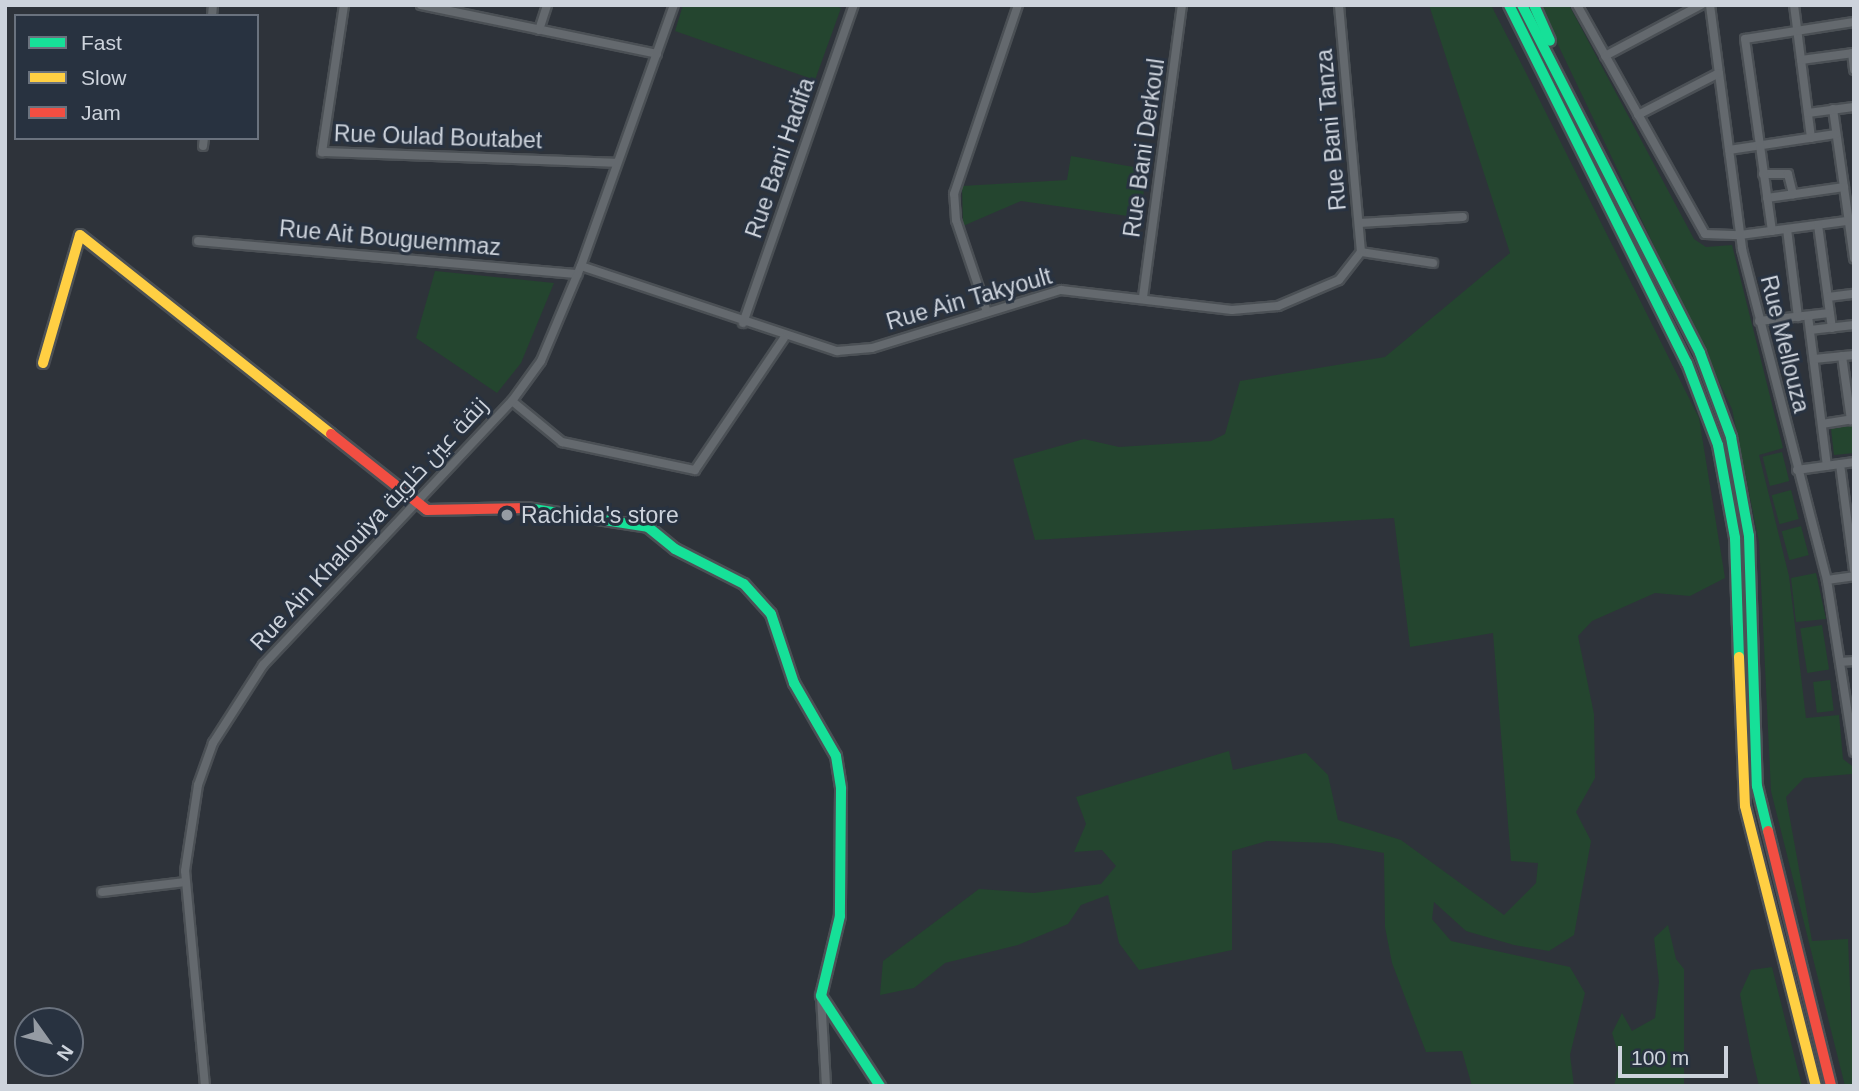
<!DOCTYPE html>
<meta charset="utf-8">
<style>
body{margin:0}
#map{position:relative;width:1859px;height:1091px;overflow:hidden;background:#2e333a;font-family:Helvetica,Cairo,sans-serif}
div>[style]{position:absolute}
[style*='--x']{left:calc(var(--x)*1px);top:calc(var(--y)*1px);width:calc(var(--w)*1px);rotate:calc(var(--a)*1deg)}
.green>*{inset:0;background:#24452f;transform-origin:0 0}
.roads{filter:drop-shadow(2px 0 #4b5055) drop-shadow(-2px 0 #4b5055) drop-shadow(0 2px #4b5055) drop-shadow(0 -2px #4b5055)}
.street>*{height:8px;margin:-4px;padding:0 4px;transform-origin:4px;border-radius:4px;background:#64696e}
.fast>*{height:10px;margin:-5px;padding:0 5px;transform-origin:5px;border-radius:5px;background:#16e098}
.slow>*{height:10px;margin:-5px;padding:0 5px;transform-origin:5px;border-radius:5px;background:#ffcf43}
.jam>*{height:10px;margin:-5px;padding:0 5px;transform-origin:5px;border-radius:5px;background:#f24e42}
.dots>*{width:19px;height:19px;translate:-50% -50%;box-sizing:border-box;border:4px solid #283240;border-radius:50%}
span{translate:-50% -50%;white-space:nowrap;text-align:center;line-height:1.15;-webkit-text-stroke:6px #283240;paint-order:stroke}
.street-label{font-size:23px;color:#cdd3dc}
.poi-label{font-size:23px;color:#cdd3dc}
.left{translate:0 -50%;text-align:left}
.frame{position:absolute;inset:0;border:7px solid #cdd3dc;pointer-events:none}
.legend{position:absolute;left:14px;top:14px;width:245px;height:126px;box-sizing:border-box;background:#283240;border:2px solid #6a727e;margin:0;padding:9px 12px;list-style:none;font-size:21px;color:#cdd3dc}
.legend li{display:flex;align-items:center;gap:14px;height:35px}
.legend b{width:35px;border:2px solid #6a727e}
.north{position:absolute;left:14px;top:1007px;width:70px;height:70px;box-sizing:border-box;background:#283240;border:2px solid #6a727e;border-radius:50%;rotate:124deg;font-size:19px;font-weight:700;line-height:28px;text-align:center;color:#cdd3dc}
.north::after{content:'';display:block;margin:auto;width:24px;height:32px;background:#959ba3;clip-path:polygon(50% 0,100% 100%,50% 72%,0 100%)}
.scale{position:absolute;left:1618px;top:1046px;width:110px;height:32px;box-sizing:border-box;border:4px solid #cdd3dc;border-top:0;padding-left:9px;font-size:21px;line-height:24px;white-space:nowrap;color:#cdd3dc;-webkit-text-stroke:5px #283240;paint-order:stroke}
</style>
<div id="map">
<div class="green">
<div style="clip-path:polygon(683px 5px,833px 5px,841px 8px,815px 80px,675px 31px)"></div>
<div style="clip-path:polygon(1429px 5px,1491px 5px,1521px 63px,1699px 418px,1725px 578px,1690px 596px,1655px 593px,1592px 621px,1578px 636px,1594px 714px,1595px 778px,1576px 812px,1591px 841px,1574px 935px,1549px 951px,1514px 945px,1466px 931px,1434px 902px,1432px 919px,1451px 941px,1570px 967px,1585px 993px,1570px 1055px,1574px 1086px,1472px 1086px,1462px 1051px,1426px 1052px,1392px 963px,1385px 927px,1384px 853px,1331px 843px,1267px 841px,1232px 851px,1232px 950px,1139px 970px,1119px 943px,1108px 895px,1081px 905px,1068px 924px,1018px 945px,945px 963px,914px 988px,880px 995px,883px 961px,979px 889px,1034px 893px,1101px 884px,1116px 866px,1102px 850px,1074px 852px,1086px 824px,1076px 797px,1229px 751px,1233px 770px,1306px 753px,1328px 775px,1338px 820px,1401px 840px,1504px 915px,1536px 883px,1538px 863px,1511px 861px,1493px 633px,1410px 647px,1394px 518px,1035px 540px,1013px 459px,1084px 439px,1119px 447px,1211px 441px,1225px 434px,1240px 381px,1385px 357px,1510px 253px)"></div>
<div style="clip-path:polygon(1539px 5px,1569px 5px,1694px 239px,1706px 247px,1732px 245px,1783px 448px,1759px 455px,1789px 576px,1806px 718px,1839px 715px,1843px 759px,1852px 766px,1852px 774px,1804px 778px,1786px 797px,1812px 941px,1848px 939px,1854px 1086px,1845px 1086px,1771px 791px,1759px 542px,1732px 409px)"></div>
<div style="clip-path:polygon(1071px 156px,1145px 169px,1142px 218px,1021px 201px,963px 226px,962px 186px,1067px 180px)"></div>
<div style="clip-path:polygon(435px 271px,554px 283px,521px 363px,497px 393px,416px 338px)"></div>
<div style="clip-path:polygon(1854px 425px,1854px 453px,1834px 455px,1831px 429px)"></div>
<div style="left:1782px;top:452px;width:30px;height:20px;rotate:76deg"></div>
<div style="left:1791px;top:490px;width:30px;height:20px;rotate:75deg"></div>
<div style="left:1801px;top:526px;width:30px;height:20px;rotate:75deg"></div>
<div style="clip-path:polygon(1816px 573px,1826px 619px,1796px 622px,1791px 578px)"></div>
<div style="left:1822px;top:625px;width:45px;height:22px;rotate:81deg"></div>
<div style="left:1830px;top:680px;width:31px;height:17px;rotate:83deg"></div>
<div style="clip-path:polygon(1668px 925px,1676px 959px,1684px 969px,1684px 1086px,1614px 1086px,1620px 1059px,1612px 1033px,1622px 1013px,1632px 1031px,1655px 1018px,1659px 982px,1654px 938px)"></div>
<div style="clip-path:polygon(1772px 967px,1787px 1027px,1802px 1086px,1759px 1086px,1752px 1057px,1740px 994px,1751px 970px)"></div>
</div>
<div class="roads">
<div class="street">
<div style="--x:344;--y:5;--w:149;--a:98.5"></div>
<div style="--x:322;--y:152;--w:295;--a:2.1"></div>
<div style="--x:421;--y:5;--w:241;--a:11.7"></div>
<div style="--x:1577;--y:5;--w:262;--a:60.8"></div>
<div style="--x:1705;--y:234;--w:35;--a:2"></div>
<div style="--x:1740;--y:235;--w:115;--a:-7.5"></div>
<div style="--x:1710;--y:5;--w:246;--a:82.5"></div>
<div style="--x:1742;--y:249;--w:342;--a:75.6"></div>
<div style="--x:1827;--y:580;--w:174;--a:81.1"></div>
<div style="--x:1794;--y:5;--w:134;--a:82.7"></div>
<div style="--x:212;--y:16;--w:11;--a:-85"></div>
<div style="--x:539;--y:30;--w:26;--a:-72"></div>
<div style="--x:1852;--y:53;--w:17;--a:83"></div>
<div style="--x:1605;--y:56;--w:109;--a:-28"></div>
<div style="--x:1801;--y:60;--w:53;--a:-7.5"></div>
<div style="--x:1833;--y:109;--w:151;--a:82"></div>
<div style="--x:1808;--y:113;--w:46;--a:-7.4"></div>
<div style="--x:1638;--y:115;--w:91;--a:-27.4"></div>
<div style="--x:203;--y:146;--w:8;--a:-83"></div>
<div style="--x:1729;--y:150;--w:108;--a:-8.5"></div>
<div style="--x:1763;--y:174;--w:25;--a:0"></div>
<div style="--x:1788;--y:174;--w:21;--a:76"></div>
<div style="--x:1767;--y:198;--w:78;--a:-8.1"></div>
<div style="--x:1359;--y:223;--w:104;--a:-3.3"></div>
<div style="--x:1818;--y:225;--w:104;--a:82.3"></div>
<div style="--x:1787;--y:229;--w:89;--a:82.9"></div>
<div style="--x:1772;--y:231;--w:194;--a:-98"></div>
<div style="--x:1745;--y:39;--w:110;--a:-8.9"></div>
<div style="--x:198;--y:241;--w:381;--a:5"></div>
<div style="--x:1361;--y:252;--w:73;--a:8.7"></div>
<div style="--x:581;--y:266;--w:270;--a:18.4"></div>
<div style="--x:837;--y:351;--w:35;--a:-5"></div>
<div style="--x:872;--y:348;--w:198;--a:-17.1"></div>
<div style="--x:1061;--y:290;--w:172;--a:6.7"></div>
<div style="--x:1232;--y:310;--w:46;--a:-5"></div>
<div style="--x:1278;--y:306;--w:66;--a:-23.1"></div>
<div style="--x:1339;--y:280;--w:36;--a:-52"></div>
<div style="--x:1361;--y:252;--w:248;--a:-95.1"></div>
<div style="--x:1143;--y:297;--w:295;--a:-82.4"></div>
<div style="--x:1828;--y:297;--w:26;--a:-7"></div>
<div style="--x:986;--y:309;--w:94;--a:-108.6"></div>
<div style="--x:956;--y:220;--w:26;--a:-94"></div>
<div style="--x:954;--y:194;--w:200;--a:-71.3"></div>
<div style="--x:1808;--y:316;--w:151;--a:82.8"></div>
<div style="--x:1759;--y:321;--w:71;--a:-6.4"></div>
<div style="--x:743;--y:323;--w:337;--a:-70.8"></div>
<div style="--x:1810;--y:330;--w:44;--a:-6.5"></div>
<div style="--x:1842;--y:356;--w:65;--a:82"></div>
<div style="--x:1814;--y:359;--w:40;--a:-5.7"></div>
<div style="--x:512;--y:401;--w:65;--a:39.4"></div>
<div style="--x:562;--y:442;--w:136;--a:11.9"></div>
<div style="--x:695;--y:470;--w:159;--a:-56"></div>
<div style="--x:1822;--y:424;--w:32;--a:-9"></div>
<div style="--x:1840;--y:464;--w:107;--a:82.5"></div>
<div style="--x:1797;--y:470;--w:58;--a:-8"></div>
<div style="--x:1827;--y:580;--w:27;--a:-8"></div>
<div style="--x:1840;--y:662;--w:14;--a:-4"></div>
<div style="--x:102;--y:892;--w:84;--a:-6.9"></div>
<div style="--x:821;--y:996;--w:90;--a:86.8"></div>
<div style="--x:205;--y:1086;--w:216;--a:-95.3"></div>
<div style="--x:185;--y:871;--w:87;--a:-81.4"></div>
<div style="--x:198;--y:785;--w:45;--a:-70.3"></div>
<div style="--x:213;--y:743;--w:93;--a:-57.3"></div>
<div style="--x:263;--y:665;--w:363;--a:-46.7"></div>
<div style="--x:512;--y:401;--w:49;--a:-54.1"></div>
<div style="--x:541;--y:361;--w:103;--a:-67.2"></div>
<div style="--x:581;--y:266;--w:277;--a:-70.4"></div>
</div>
<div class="fast">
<div style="--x:1509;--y:5;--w:400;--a:63.6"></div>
<div style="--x:1687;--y:363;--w:88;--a:69.3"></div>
<div style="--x:1718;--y:445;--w:95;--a:79.6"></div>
<div style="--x:1735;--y:538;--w:119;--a:88.1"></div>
<div style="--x:1522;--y:5;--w:391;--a:62.9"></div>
<div style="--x:1700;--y:353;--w:90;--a:69.7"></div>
<div style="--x:1731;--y:437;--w:101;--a:79.7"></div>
<div style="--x:1749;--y:536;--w:250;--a:88.2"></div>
<div style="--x:1757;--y:786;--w:46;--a:76.3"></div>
<div style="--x:1534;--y:5;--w:39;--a:66"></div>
<div style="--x:527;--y:508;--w:122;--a:8.9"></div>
<div style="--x:648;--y:527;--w:35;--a:39"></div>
<div style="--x:675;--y:549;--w:77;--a:26.9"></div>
<div style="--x:744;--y:584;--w:40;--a:48"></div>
<div style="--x:771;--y:614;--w:73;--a:71.6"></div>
<div style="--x:794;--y:683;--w:84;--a:60.1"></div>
<div style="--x:836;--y:756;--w:33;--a:81"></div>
<div style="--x:841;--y:789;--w:127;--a:90.5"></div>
<div style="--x:840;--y:916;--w:82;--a:103.4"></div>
<div style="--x:821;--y:996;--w:108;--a:56.8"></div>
</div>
<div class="slow">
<div style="--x:43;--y:363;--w:133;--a:-73.9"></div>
<div style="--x:80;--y:235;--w:320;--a:38.4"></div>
<div style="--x:1739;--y:657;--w:149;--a:87.7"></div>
<div style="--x:1745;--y:806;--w:289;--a:75.8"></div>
</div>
<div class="jam">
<div style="--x:331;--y:434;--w:122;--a:38.4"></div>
<div style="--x:427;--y:510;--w:100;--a:-1.1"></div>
<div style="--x:1768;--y:831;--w:263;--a:76.1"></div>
</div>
</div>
<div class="dots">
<div style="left:507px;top:515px;background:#959ba3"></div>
</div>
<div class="street-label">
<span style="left:1331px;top:130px;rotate:-95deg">Rue Bani Tanza</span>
<span style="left:438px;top:137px;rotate:2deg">Rue Oulad Boutabet</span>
<span style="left:1144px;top:148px;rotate:-82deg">Rue Bani Derkoul</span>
<span style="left:780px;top:158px;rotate:-71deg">Rue Bani Hadifa</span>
<span style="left:390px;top:238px;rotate:5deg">Rue Ait Bouguemmaz</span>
<span style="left:969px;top:299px;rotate:-16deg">Rue Ain Takyoult</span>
<span style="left:1785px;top:344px;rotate:76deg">Rue Mellouza</span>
<span style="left:369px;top:524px;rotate:-47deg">Rue Ain Khalouiya زنقة عين خلوية</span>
</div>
<div class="poi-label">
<span class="left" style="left:521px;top:515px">Rachida's store</span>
</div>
<div class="frame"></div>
<ul class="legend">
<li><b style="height:9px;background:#16e098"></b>Fast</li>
<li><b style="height:9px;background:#ffcf43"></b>Slow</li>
<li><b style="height:9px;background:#f24e42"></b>Jam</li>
</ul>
<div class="north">N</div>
<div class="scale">100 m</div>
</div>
